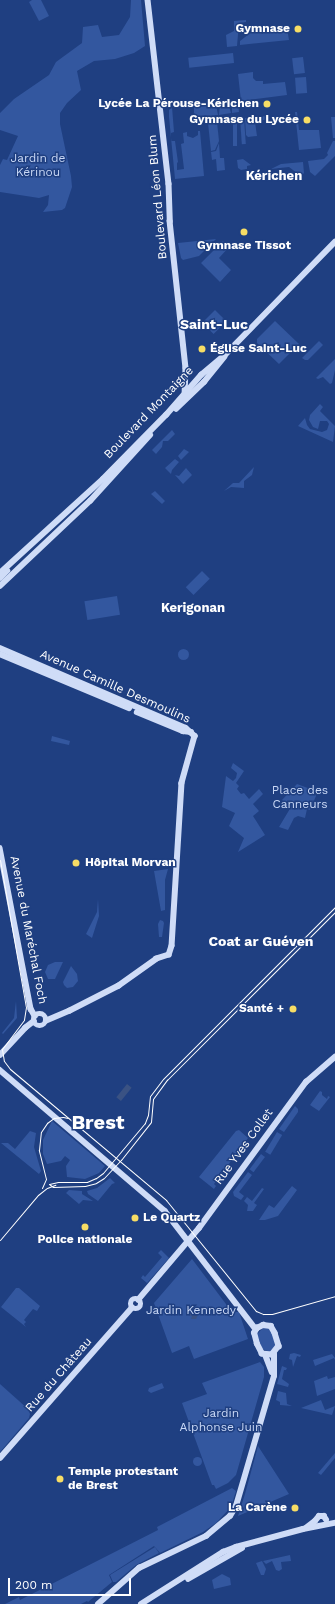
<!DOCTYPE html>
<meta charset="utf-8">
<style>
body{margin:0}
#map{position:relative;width:335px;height:1604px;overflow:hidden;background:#1f3f81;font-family:"Work Sans",sans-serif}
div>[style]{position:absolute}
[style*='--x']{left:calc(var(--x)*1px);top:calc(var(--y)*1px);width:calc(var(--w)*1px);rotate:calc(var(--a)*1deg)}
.green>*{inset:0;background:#33579f;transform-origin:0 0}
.round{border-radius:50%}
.water>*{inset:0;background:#3a5283;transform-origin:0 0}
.secondary>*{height:5.5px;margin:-2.75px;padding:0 2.75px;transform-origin:2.75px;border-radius:2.75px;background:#cfdcf7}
.secondary>.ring{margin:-2.75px;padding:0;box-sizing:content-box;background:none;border:5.5px solid #cfdcf7;border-radius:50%}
.tram>*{height:1px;margin:-0.5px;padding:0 0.5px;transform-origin:0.5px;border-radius:0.5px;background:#fff}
.dots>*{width:11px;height:11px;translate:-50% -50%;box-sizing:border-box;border:2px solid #1f3f81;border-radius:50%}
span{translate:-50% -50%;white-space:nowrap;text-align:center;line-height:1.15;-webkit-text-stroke:3px #1f3f81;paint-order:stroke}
.poi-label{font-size:12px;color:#fff;font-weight:700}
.right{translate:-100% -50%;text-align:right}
.left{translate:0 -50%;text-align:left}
.park-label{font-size:12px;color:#c9d8f6}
.street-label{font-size:12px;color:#fff}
.neighbourhood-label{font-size:13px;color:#fff;font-weight:700}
.quarter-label{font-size:14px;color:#fff;font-weight:700}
.town-label{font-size:20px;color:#fff;font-weight:700}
.scale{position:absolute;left:8px;top:1578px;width:123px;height:18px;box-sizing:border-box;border:2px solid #fff;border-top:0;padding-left:5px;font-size:12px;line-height:14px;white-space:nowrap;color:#fff;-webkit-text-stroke:3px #1f3f81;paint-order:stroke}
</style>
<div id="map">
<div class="green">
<div style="clip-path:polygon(32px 0,41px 0,49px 16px,39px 21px,29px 2px)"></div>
<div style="clip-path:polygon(131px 0,141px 0,145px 46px,134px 53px,115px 59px,94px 61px,77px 71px,81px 90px,67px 103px,60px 113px,60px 124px,71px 176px,72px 187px,65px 208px,62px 210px,43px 212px,48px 205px,49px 195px,39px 198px,0 192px,0 165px,3px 159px,7px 160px,18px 136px,0 130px,0 113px,14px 99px,49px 75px,56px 62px,82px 43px,83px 27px,98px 25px,102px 37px,119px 35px,130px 17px)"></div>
<div style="clip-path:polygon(246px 20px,246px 22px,239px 23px,237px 46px,227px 47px,226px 35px,234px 31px,234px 21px)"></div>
<div style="clip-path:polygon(287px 28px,289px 40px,240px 45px,240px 41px,253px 31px)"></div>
<div style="left:233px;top:53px;width:10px;height:45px;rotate:84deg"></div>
<div style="left:303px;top:57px;width:16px;height:11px;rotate:83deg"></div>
<div style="clip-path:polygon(253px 72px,253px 78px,256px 81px,263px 81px,263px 84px,285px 82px,287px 95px,241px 101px,238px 74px)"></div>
<div style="left:306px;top:77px;width:16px;height:11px;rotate:86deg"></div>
<div style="clip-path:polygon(238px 102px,239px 112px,232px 113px,232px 103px)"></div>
<div style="clip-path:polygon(228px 103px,231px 113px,219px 115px,220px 104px)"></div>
<div style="clip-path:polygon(216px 105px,218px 115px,197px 117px,194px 113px,194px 107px)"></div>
<div style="clip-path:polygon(172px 107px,174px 132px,171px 133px,171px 141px,175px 141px,178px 162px,177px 163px,177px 170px,184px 169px,181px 144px,184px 143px,183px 133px,187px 132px,187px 136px,193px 138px,198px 135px,198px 131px,200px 131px,204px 176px,175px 179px,169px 117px,169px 110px)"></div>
<div style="clip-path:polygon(295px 112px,297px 112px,299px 130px,319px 130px,321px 148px,299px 150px)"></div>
<div style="clip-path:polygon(267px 116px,268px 119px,255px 122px,257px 136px,248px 137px,246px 135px,245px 118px)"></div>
<div style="clip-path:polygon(331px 117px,335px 117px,335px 138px,333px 138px)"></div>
<div style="left:244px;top:118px;width:26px;height:4px;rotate:86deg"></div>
<div style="left:233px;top:119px;width:4px;height:27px"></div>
<div style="clip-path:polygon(217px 122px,219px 141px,215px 150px,211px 151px,208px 123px)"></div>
<div style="clip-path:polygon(333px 141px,335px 141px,335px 156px,315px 176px,310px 172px,308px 161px,324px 159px,328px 155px,327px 153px)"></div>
<div style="clip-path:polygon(219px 143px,220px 158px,224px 158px,225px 170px,217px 171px,216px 159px,212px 160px,211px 152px,216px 151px)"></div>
<div style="clip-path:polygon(243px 159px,251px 165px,247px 166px,247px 169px,241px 170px,238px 168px,237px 160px)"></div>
<div style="clip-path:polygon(303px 162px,304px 173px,301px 176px,289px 167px,271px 169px,281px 164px)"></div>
<div style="clip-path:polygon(216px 239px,199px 256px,183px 260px,181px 258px,178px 243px)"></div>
<div style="clip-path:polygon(223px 241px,230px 246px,219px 258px,231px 270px,220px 282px,201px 263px)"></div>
<div style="left:215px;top:310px;width:16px;height:18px;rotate:45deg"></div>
<div style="clip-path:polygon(275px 321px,299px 344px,279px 364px,257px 343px,257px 339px)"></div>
<div style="clip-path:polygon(319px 341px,323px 345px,308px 360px,305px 360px,302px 358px)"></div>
<div style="clip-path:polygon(335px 359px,335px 370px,332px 383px,330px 384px,323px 377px,318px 379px,316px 378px)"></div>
<div style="clip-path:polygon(320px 404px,323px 407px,320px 411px,335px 426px,333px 442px,298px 426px,305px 418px,307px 425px,310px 429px,322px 432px,327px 430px,329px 424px,327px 421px,320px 421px,318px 429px,313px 427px,309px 420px,310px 415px)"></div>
<div style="clip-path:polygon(172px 430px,175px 434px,168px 441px,163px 441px,162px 447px,156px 454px,152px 450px)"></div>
<div style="clip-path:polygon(184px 449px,189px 452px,181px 460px,178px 456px)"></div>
<div style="clip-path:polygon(175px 459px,179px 462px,172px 470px,171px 474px,165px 468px)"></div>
<div style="clip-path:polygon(254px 467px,252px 475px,244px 481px,244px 488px,231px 487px,224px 491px,233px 483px,239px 483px)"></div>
<div style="clip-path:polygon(186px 468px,192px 475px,183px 484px,175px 475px,179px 476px)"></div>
<div style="clip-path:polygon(155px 491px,165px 501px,162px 504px,151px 494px)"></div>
<div style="left:202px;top:571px;width:11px;height:23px;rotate:45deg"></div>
<div style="left:117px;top:596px;width:19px;height:33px;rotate:81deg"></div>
<div class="round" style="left:177.5px;top:648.5px;width:11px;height:11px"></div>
<div style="clip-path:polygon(52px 736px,70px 741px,69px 745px,51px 741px)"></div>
<div style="clip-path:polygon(233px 763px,244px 771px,236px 783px,239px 786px,237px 789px,241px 794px,244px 793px,249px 799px,259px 789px,263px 794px,253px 804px,259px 811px,253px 816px,265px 835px,238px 852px,244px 838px,229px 826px,235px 813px,222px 807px,226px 776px,233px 781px,236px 778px,237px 773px,231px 768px)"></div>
<div style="clip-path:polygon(297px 784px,313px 790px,316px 796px,310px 810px,307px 809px,305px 818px,298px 816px,294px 818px,288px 830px,279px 827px,291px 807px,282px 800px)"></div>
<div style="clip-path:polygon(168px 869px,165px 880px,165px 910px,161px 911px,154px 871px)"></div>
<div style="clip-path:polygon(98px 899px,99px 916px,92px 938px,86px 934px,97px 912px)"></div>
<div style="clip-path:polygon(160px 920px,163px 921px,164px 923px,162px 937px,159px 937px,158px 924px)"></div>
<div style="clip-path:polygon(63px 962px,55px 979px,48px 979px,45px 972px,48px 965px,55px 962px)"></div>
<div style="clip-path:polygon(71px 966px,77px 974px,78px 981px,73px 987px,67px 988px,64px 985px,63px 982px)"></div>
<div style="clip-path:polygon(16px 1001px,17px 1018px,3px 1034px,2px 1033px,14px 1018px)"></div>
<div style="clip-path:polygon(320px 1091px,322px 1092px,322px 1095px,327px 1099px,328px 1096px,330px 1097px,319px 1111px,310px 1105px)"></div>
<div style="clip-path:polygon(295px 1106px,298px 1109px,298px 1112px,284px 1132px,279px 1129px)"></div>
<div style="clip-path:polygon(52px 1121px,105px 1166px,99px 1173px,85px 1179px,67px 1177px,66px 1166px,70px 1160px,65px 1156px,61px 1161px,47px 1164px,43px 1154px,43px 1140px)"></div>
<div style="clip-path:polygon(239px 1130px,248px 1138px,214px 1184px,216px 1186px,214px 1189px,199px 1177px,236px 1131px)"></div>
<div style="clip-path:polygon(30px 1131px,36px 1133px,34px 1147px,41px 1171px,39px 1174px,1px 1143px,8px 1143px,15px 1149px)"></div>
<div style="left:277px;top:1132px;width:6px;height:23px;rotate:31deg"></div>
<div style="left:261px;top:1154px;width:5px;height:19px;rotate:37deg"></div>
<div style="clip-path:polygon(248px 1172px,252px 1175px,239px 1192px,244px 1196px,241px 1200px,234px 1196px,233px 1192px)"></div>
<div style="clip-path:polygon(110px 1178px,115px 1183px,112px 1184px,98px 1201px,88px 1194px,87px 1191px,97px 1188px)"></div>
<div style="clip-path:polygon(292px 1186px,297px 1190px,278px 1216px,265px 1220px,259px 1220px,269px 1205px,274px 1208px)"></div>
<div style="clip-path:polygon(262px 1188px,264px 1189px,254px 1203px,257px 1205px,253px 1211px,247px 1211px,248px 1205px,244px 1201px,247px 1197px,252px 1201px)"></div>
<div style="clip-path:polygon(69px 1190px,82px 1191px,82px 1194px,93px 1201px,83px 1200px,79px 1204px,66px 1193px)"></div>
<div style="clip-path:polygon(161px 1250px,169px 1258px,147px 1283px,141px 1278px,143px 1275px,145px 1277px,162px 1257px,158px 1253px)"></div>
<div style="clip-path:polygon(192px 1259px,232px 1312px,239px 1312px,248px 1339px,194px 1359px,189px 1346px,172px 1353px,154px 1303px)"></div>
<div style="clip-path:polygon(16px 1288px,19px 1288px,40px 1306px,37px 1311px,33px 1309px,24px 1320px,26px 1322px,24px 1324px,26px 1327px,1px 1307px)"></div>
<div style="clip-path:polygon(263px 1328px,269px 1328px,272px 1332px,275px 1345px,275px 1348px,270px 1352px,262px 1349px,257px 1334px)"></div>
<div style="clip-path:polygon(294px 1353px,301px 1355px,300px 1357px,297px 1356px,293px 1367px,292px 1360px,289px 1359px,290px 1354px)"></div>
<div style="clip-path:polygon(332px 1354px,335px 1358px,335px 1360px,334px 1358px,315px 1366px,313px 1360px)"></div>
<div style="clip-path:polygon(260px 1362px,264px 1367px,264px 1377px,236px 1475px,228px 1483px,216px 1489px,214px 1485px,212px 1485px,182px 1403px,207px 1394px,202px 1383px)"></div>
<div style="clip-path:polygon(282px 1366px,287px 1368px,286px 1370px,284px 1370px,282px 1379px,289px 1384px,288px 1387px,277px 1384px)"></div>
<div style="clip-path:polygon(327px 1376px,328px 1379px,335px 1377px,335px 1389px,317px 1396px,314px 1381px)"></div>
<div style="clip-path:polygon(162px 1383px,164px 1388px,151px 1393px,148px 1391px,149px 1388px)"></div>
<div style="clip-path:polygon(0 1384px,28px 1409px,30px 1414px,29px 1418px,0 1452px)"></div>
<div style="clip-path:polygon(278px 1391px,286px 1393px,287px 1404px,292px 1406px,280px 1405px,280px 1402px,276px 1400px)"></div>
<div style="clip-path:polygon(321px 1400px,325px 1410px,335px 1406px,332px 1415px,301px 1408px)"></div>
<div style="clip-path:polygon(258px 1446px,289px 1494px,238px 1516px,245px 1494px)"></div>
<div style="clip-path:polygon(335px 1453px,335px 1458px,321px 1475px,318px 1473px)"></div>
<div class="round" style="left:192.5px;top:1456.5px;width:9px;height:9px"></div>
<div style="clip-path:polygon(232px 1488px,236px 1491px,231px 1507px,216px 1523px,203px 1532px,160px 1553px,154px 1546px,109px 1575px,112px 1582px,88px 1602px,87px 1601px,81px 1604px,5px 1604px,19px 1597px,20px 1600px,99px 1560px,158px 1530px,157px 1527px)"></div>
<div style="clip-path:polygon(155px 1547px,159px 1553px,136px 1565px,116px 1582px,113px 1582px,110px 1575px)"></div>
<div style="clip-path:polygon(290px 1555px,291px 1561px,281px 1562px,282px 1569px,279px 1571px,276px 1570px,272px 1561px,266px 1564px,263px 1561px)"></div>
<div style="clip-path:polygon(262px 1561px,266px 1569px,264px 1575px,261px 1575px,256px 1563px)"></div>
<div style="clip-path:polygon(222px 1574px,230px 1578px,231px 1585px,214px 1589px,212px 1580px)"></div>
</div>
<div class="water">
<div style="left:127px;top:1084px;width:6px;height:17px;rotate:39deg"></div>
<div style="clip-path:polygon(191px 1306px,196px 1308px,195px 1312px,199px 1313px,196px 1319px,191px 1319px,192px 1316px,188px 1315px,186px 1312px,186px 1309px,188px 1312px,192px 1311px)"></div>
</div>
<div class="secondary">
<div style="--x:148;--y:0;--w:185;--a:83.5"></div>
<div style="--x:169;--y:184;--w:37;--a:88"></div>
<div style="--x:170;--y:221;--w:148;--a:83.8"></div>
<div style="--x:186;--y:368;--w:24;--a:92"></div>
<div style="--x:176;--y:409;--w:39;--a:-44"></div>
<div style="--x:204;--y:382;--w:32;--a:-51"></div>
<div style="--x:0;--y:573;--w:139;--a:-42.4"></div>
<div style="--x:103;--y:479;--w:90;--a:-45.5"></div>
<div style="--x:166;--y:415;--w:53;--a:-48.8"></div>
<div style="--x:201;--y:375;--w:30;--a:-40"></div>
<div style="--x:224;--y:356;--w:159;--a:-45.8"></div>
<div style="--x:0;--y:578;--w:10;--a:-45"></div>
<div style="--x:0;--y:586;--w:124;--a:-43.4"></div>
<div style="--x:90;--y:501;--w:89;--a:-47.7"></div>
<div style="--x:0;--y:648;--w:202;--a:23.3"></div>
<div style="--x:186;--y:728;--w:12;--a:42"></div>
<div style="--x:195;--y:736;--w:49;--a:105.5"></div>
<div style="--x:182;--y:783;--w:163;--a:93.5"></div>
<div style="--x:172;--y:946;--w:9;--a:108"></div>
<div style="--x:169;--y:955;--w:13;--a:162"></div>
<div style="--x:157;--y:959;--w:47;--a:144.6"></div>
<div style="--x:119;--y:986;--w:55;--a:153"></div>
<div style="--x:70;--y:1011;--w:25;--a:157"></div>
<div style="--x:0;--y:654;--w:140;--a:22.7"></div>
<div style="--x:137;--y:712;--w:50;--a:22.4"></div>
<div style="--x:183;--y:731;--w:8;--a:7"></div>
<div style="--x:0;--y:848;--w:164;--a:79.1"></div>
<div style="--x:31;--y:1009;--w:8;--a:60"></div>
<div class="ring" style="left:34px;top:1014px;width:6.5px;height:6.5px"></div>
<div style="--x:0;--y:1055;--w:37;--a:-47"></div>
<div style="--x:25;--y:1028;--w:11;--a:-38"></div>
<div style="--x:0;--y:1070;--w:217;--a:40.5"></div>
<div style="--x:165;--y:1211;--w:149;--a:52.4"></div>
<div class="ring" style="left:131px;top:1299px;width:4.5px;height:4.5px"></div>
<div style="--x:138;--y:1300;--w:94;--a:-49.7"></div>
<div style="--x:199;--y:1228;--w:181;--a:-53.8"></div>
<div style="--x:306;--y:1082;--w:38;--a:-41"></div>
<div style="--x:263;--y:1325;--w:8;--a:7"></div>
<div style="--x:271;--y:1326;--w:8;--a:60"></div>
<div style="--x:275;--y:1333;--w:14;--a:73"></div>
<div style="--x:279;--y:1346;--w:11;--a:128"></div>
<div style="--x:272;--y:1355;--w:10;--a:-174"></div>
<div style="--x:262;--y:1354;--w:11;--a:-117"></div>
<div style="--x:257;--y:1344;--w:11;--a:-105"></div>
<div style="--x:254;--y:1333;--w:6;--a:-59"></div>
<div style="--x:257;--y:1328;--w:7;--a:-27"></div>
<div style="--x:266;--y:1356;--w:17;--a:69"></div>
<div style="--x:0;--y:1458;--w:200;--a:-48.7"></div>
<div style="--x:306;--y:1528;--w:11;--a:-38"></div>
<div style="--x:315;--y:1521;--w:6;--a:-51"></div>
<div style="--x:319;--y:1516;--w:5;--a:0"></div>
<div style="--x:324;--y:1516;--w:4;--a:56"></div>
<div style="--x:188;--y:1579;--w:62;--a:-29.9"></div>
<div style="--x:98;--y:1604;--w:55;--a:-41.3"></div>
<div style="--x:139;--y:1568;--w:74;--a:-25.5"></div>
<div style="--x:206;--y:1536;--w:31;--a:-40"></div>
<div style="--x:230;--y:1516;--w:12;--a:-59"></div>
<div style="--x:236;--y:1506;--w:135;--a:-73.7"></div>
<div style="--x:274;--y:1376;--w:22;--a:-90"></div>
<div style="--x:141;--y:1604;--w:97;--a:-32.4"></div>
<div style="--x:223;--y:1552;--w:14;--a:-21"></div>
<div style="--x:236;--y:1547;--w:69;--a:-15"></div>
<div style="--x:303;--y:1529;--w:33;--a:-11"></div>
</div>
<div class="tram">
<div style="--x:0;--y:860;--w:149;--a:80"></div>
<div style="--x:26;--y:1007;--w:13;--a:99"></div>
<div style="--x:24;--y:1020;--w:36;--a:127"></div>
<div style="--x:2;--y:1049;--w:12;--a:81"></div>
<div style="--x:4;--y:1061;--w:10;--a:53"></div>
<div style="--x:10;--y:1069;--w:204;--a:40"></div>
<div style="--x:166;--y:1200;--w:143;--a:51"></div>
<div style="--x:256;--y:1311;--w:8;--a:23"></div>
<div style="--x:263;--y:1314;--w:9;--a:0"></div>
<div style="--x:272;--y:1314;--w:66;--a:-15.9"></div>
<div style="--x:335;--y:907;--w:243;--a:135"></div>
<div style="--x:163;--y:1079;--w:21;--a:127"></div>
<div style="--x:150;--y:1096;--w:19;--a:96"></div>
<div style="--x:148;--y:1115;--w:9;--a:111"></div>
<div style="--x:145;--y:1123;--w:65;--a:130"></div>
<div style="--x:103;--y:1173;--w:9;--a:144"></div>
<div style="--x:96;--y:1178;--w:10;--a:156"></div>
<div style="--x:87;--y:1182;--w:29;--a:180"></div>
<div style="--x:58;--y:1182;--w:9;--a:167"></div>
<div style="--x:49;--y:1184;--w:5;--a:37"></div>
<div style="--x:53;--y:1187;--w:32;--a:-2"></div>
<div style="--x:85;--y:1186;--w:11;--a:-15"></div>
<div style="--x:96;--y:1183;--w:9;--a:-32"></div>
<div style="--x:104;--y:1178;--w:25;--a:-47"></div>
<div style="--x:121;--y:1160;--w:48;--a:-51.7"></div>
<div style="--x:151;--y:1122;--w:23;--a:-85"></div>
<div style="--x:153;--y:1099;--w:24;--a:-54"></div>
<div style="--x:167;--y:1080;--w:238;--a:-45"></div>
<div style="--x:42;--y:1188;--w:10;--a:-66"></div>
<div style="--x:46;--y:1179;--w:30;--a:-104"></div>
<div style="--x:39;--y:1150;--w:18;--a:-84"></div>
<div style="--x:41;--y:1132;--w:11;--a:-56"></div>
<div style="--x:47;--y:1123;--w:9;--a:-36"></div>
<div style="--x:54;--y:1118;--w:9;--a:-6"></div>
<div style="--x:63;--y:1117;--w:5;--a:11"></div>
<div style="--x:0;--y:1240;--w:59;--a:-49.8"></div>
<div style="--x:38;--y:1195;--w:11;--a:-38"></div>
<div style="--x:47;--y:1188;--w:9;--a:-21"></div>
</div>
<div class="dots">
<div style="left:298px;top:29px;background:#f7dd65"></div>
<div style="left:267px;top:104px;background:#f7dd65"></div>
<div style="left:307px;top:120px;background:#f7dd65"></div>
<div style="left:244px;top:232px;background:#f7dd65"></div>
<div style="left:202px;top:349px;background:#f7dd65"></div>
<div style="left:76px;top:863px;background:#f7dd65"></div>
<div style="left:293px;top:1009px;background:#f7dd65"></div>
<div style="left:135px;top:1218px;background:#f7dd65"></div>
<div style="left:85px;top:1227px;background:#f7dd65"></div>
<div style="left:60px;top:1479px;background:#f7dd65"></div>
<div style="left:295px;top:1508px;background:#f7dd65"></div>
</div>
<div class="poi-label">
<span class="right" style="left:290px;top:29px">Gymnase</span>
<span class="right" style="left:259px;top:104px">Lycée La Pérouse-Kérichen</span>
<span class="right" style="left:299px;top:120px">Gymnase du Lycée</span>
<span style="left:244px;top:246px">Gymnase Tissot</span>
<span class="left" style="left:210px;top:349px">Église Saint-Luc</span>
<span class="left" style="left:85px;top:863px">Hôpital Morvan</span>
<span class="right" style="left:284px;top:1009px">Santé +</span>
<span class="left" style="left:143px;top:1218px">Le Quartz</span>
<span style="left:85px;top:1240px">Police nationale</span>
<span class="left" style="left:68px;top:1479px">Temple protestant<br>de Brest</span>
<span class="right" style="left:287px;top:1508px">La Carène</span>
</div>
<div class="park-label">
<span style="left:38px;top:166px">Jardin de<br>Kérinou</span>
<span style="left:300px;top:798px">Place des<br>Canneurs</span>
<span style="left:191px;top:1311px">Jardin Kennedy</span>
<span style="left:221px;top:1421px">Jardin<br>Alphonse Juin</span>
</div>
<div class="street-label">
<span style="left:158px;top:197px;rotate:-95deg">Boulevard Léon Blum</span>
<span style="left:149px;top:413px;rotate:-46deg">Boulevard Montaigne</span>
<span style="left:115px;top:687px;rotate:24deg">Avenue Camille Desmoulins</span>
<span style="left:28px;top:930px;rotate:79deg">Avenue du Maréchal Foch</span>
<span style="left:244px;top:1147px;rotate:-54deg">Rue Yves Collet</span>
<span style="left:59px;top:1375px;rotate:-49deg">Rue du Château</span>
</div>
<div class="neighbourhood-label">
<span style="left:274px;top:176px">Kérichen</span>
<span style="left:193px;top:608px">Kerigonan</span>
</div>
<div class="quarter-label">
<span style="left:214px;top:324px">Saint-Luc</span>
<span style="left:261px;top:941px">Coat ar Guéven</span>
</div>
<div class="town-label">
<span style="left:98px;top:1122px">Brest</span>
</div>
<div class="scale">200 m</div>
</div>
